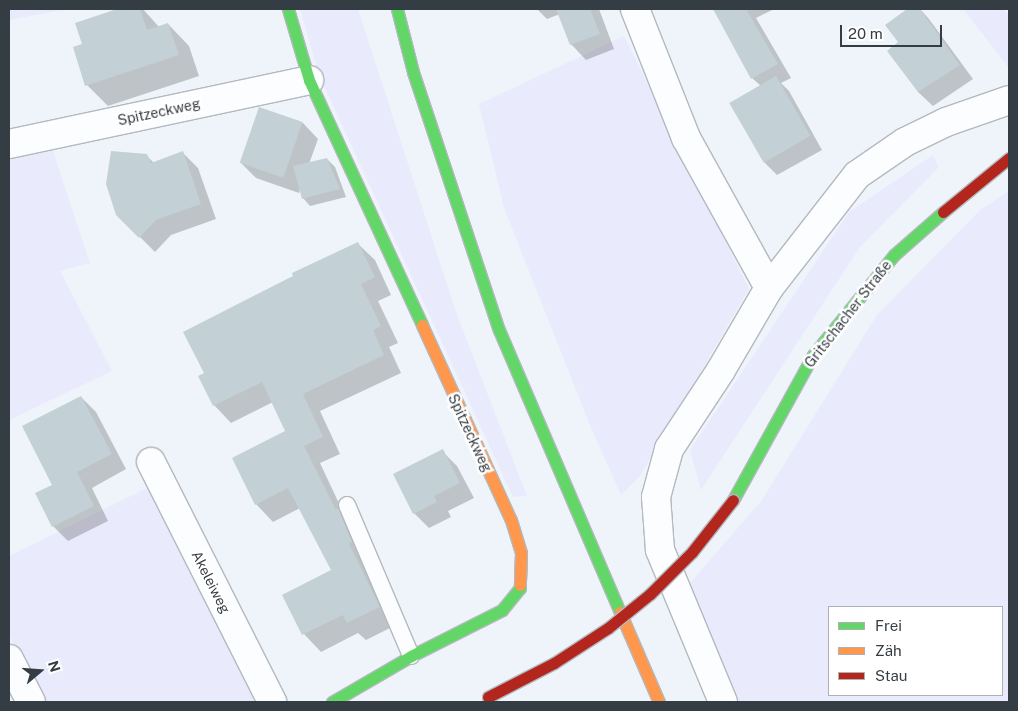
<!DOCTYPE html>
<meta charset="utf-8">
<style>
body{margin:0}
#map{position:relative;width:1018px;height:711px;overflow:hidden;background:#eef4fa;font-family:"Public Sans",sans-serif}
div>[style]{position:absolute}
[style*='--x']{left:calc(var(--x)*1px);top:calc(var(--y)*1px);width:calc(var(--w)*1px);rotate:calc(var(--a)*1deg)}
.green>*{inset:0;background:#eaeafd}
.shadow>*{inset:0;background:#0003}
.building>*{inset:0;background:#c3d0d5;transform-origin:0 0}
.roads{filter:drop-shadow(1px 0 #b3b9bf) drop-shadow(-1px 0 #b3b9bf) drop-shadow(0 1px #b3b9bf) drop-shadow(0 -1px #b3b9bf)}
.lane>*{height:16px;margin:-8px;padding:0 8px;transform-origin:8px;border-radius:8px;background:#fcfdfe}
.street>*{height:28px;margin:-14px;padding:0 14px;transform-origin:14px;border-radius:14px;background:#fcfdfe}
.fast>*{height:11px;margin:-5.5px;padding:0 5.5px;transform-origin:5.5px;border-radius:5.5px;background:#63d668}
.slow>*{height:11px;margin:-5.5px;padding:0 5.5px;transform-origin:5.5px;border-radius:5.5px;background:#ff974d}
.jam>*{height:11px;margin:-5.5px;padding:0 5.5px;transform-origin:5.5px;border-radius:5.5px;background:#b3261e}
.bridges{filter:drop-shadow(1px 0 #b3b9bf) drop-shadow(-1px 0 #b3b9bf) drop-shadow(0 1px #b3b9bf) drop-shadow(0 -1px #b3b9bf)}
.jam-bridge>*{height:11px;margin:-5.5px;padding:0 5.5px;transform-origin:5.5px;border-radius:5.5px;background:#b3261e}
span{translate:-50% -50%;white-space:nowrap;text-align:center;line-height:1.15;-webkit-text-stroke:5px #fff;paint-order:stroke}
.street-label{font-size:14px;color:#353d44}
.frame{position:absolute;inset:0;border:10px solid #353d44;pointer-events:none}
.legend{position:absolute;left:828px;top:606px;width:175px;height:90px;box-sizing:border-box;background:#fff;border:1px solid #aeb1b4;margin:0;padding:6px 9px;list-style:none;font-size:15px;color:#353d44}
.legend li{display:flex;align-items:center;gap:10px;height:25px}
.legend b{width:25px;border:1px solid #aeb1b4}
.north{position:absolute;left:15px;top:646px;width:50px;height:50px;-webkit-text-stroke:4px #fff;paint-order:stroke;rotate:72deg;font-size:14px;font-weight:700;line-height:20px;text-align:center;color:#353d44}
.north::after{content:'';display:block;margin:auto;width:18px;height:22px;background:#353d44;clip-path:polygon(50% 0,100% 100%,50% 72%,0 100%)}
.scale{position:absolute;left:840px;top:25px;width:102px;height:22px;box-sizing:border-box;border:2px solid #353d44;border-top:0;padding-left:6px;font-size:15px;line-height:18px;white-space:nowrap;color:#353d44;-webkit-text-stroke:4px #fff;paint-order:stroke}
</style>
<div id="map">
<div class="green">
<div style="clip-path:polygon(9px 9px,67px 9px,9px 20px)"></div>
<div style="clip-path:polygon(300px 9px,358px 9px,456px 312px,527px 496px,513px 497px,319px 75px)"></div>
<div style="clip-path:polygon(963px 9px,1003px 9px,1009px 15px,1009px 68px)"></div>
<div style="clip-path:polygon(624px 36px,749px 289px,640px 476px,621px 495px,589px 423px,504px 208px,479px 104px)"></div>
<div style="clip-path:polygon(50px 142px,90px 263px,60px 271px,112px 371px,9px 420px,9px 153px)"></div>
<div style="clip-path:polygon(933px 155px,939px 167px,860px 247px,701px 490px,690px 450px,849px 212px)"></div>
<div style="clip-path:polygon(evenodd,1009px 191px,1009px 702px,736px 702px,690px 583px,761px 501px,877px 315px,980px 210px,1009px 191px,829px 607px,1002px 607px,1002px 695px,829px 695px,829px 607px)"></div>
<div style="clip-path:polygon(149px 487px,262px 702px,43px 702px,9px 635px,9px 556px)"></div>
</div>
<div class="shadow">
<div style="clip-path:polygon(121px 9px,143px 9px,159px 27px,168px 24px,189px 46px,199px 76px,108px 106px,87px 85px,83px 45px,76px 24px)"></div>
<div style="clip-path:polygon(537px 9px,599px 9px,614px 49px,586px 60px,571px 44px,560px 14px,547px 19px)"></div>
<div style="clip-path:polygon(714px 9px,774px 9px,756px 18px,791px 78px,781px 83px,789px 91px,822px 150px,777px 175px,764px 162px,761px 86px,752px 78px)"></div>
<div style="clip-path:polygon(910px 9px,920px 9px,929px 19px,973px 79px,933px 106px,918px 92px,900px 43px,887px 25px)"></div>
<div style="clip-path:polygon(260px 108px,303px 123px,318px 139px,309px 164px,327px 159px,335px 167px,346px 197px,310px 206px,303px 198px,300px 189px,299px 193px,256px 178px,241px 163px)"></div>
<div style="clip-path:polygon(183px 153px,198px 168px,216px 219px,171px 235px,155px 252px,117px 214px,147px 156px,154px 163px)"></div>
<div style="clip-path:polygon(357px 243px,375px 260px,391px 295px,378px 301px,398px 343px,389px 347px,401px 373px,320px 411px,340px 454px,320px 463px,396px 625px,366px 640px,358px 633px,321px 652px,304px 634px,284px 596px,333px 571px,300px 508px,273px 522px,256px 504px,287px 432px,273px 402px,231px 423px,214px 405px,206px 373px)"></div>
<div style="clip-path:polygon(81px 397px,96px 412px,126px 469px,92px 488px,108px 521px,68px 541px,53px 526px,54px 485px)"></div>
<div style="clip-path:polygon(442px 451px,457px 466px,474px 498px,448px 511px,451px 517px,429px 528px,414px 513px)"></div>
</div>
<div class="building">
<div style="clip-path:polygon(117px 9px,140px 9px,147px 30px,168px 23px,179px 55px,85px 86px,73px 47px,82px 44px,75px 23px)"></div>
<div style="clip-path:polygon(556px 9px,590px 9px,600px 34px,570px 45px)"></div>
<div style="clip-path:polygon(713px 9px,746px 9px,778px 64px,751px 79px)"></div>
<div style="clip-path:polygon(907px 9px,920px 9px,960px 65px,918px 92px,887px 51px,898px 42px,885px 25px)"></div>
<div style="left:776px;top:76px;width:69px;height:54px;rotate:60deg"></div>
<div style="left:259px;top:107px;width:46px;height:59px;rotate:19deg"></div>
<div style="clip-path:polygon(111px 151px,147px 154px,151px 163px,183px 151px,201px 204px,156px 220px,139px 238px,116px 215px,106px 184px)"></div>
<div style="clip-path:polygon(327px 158px,340px 189px,302px 199px,293px 166px)"></div>
<div style="clip-path:polygon(358px 242px,375px 277px,361px 284px,381px 326px,373px 330px,384px 355px,303px 394px,323px 437px,304px 446px,336px 510px,338px 508px,352px 542px,349px 544px,380px 607px,347px 623px,343px 615px,302px 635px,282px 595px,331px 570px,288px 488px,255px 505px,232px 458px,285px 431px,262px 382px,213px 406px,198px 376px,204px 373px,183px 332px,293px 276px,292px 273px)"></div>
<div style="clip-path:polygon(81px 396px,112px 454px,77px 472px,94px 506px,52px 527px,35px 493px,52px 485px,22px 426px)"></div>
<div style="clip-path:polygon(443px 449px,460px 483px,434px 496px,437px 502px,413px 514px,393px 474px)"></div>
</div>
<div class="roads">
<div class="lane">
<div style="--x:347;--y:505;--w:164;--a:67"></div>
</div>
<div class="street">
<div style="--x:635;--y:9;--w:139;--a:68.4"></div>
<div style="--x:686;--y:138;--w:171;--a:61"></div>
<div style="--x:9;--y:144;--w:307;--a:-12"></div>
<div style="--x:151;--y:462;--w:269;--a:63.2"></div>
<div style="--x:9;--y:659;--w:48;--a:62.9"></div>
<div style="--x:723;--y:702;--w:165;--a:-112.5"></div>
<div style="--x:660;--y:550;--w:53;--a:-94.3"></div>
<div style="--x:656;--y:497;--w:50;--a:-74.8"></div>
<div style="--x:669;--y:449;--w:95;--a:-56.6"></div>
<div style="--x:721;--y:370;--w:95;--a:-59.7"></div>
<div style="--x:769;--y:288;--w:143;--a:-52.1"></div>
<div style="--x:857;--y:175;--w:58;--a:-34.5"></div>
<div style="--x:905;--y:142;--w:46;--a:-26"></div>
<div style="--x:946;--y:122;--w:67;--a:-19.2"></div>
</div>
<div class="fast">
<div style="--x:288;--y:9;--w:74;--a:73.5"></div>
<div style="--x:309;--y:80;--w:270;--a:65.2"></div>
<div style="--x:397;--y:9;--w:65;--a:75.7"></div>
<div style="--x:413;--y:72;--w:272;--a:71.6"></div>
<div style="--x:499;--y:330;--w:307;--a:66.8"></div>
<div style="--x:733;--y:500;--w:166;--a:-61.1"></div>
<div style="--x:813;--y:355;--w:129;--a:-51"></div>
<div style="--x:894;--y:255;--w:65;--a:-41.3"></div>
<div style="--x:332;--y:702;--w:91;--a:-30.2"></div>
<div style="--x:411;--y:656;--w:102;--a:-26.8"></div>
<div style="--x:502;--y:610;--w:28;--a:-51"></div>
<div style="--x:520;--y:588;--w:3;--a:-90"></div>
</div>
<div class="slow">
<div style="--x:422;--y:325;--w:214;--a:65.5"></div>
<div style="--x:511;--y:520;--w:34;--a:73"></div>
<div style="--x:521;--y:553;--w:32;--a:92"></div>
<div style="--x:620;--y:612;--w:98;--a:66.6"></div>
</div>
<div class="jam">
<div style="--x:943;--y:212;--w:85;--a:-39.3"></div>
</div>
</div>
<div class="bridges">
<div class="jam-bridge">
<div style="--x:488;--y:697;--w:74;--a:-27.3"></div>
<div style="--x:554;--y:663;--w:64;--a:-32.9"></div>
<div style="--x:608;--y:628;--w:54;--a:-39"></div>
<div style="--x:650;--y:594;--w:59;--a:-45"></div>
<div style="--x:692;--y:552;--w:66;--a:-51.7"></div>
</div>
</div>
<div class="street-label">
<span style="left:159px;top:112px;rotate:-12deg">Spitzeckweg</span>
<span style="left:848px;top:314px;rotate:-52deg">Gritschacher Straße</span>
<span style="left:470px;top:433px;rotate:65deg">Spitzeckweg</span>
<span style="left:211px;top:582px;rotate:63deg">Akeleiweg</span>
</div>
<div class="frame"></div>
<ul class="legend">
<li><b style="height:6px;background:#63d668"></b>Frei</li>
<li><b style="height:6px;background:#ff974d"></b>Zäh</li>
<li><b style="height:6px;background:#b3261e"></b>Stau</li>
</ul>
<div class="north">N</div>
<div class="scale">20 m</div>
</div>
